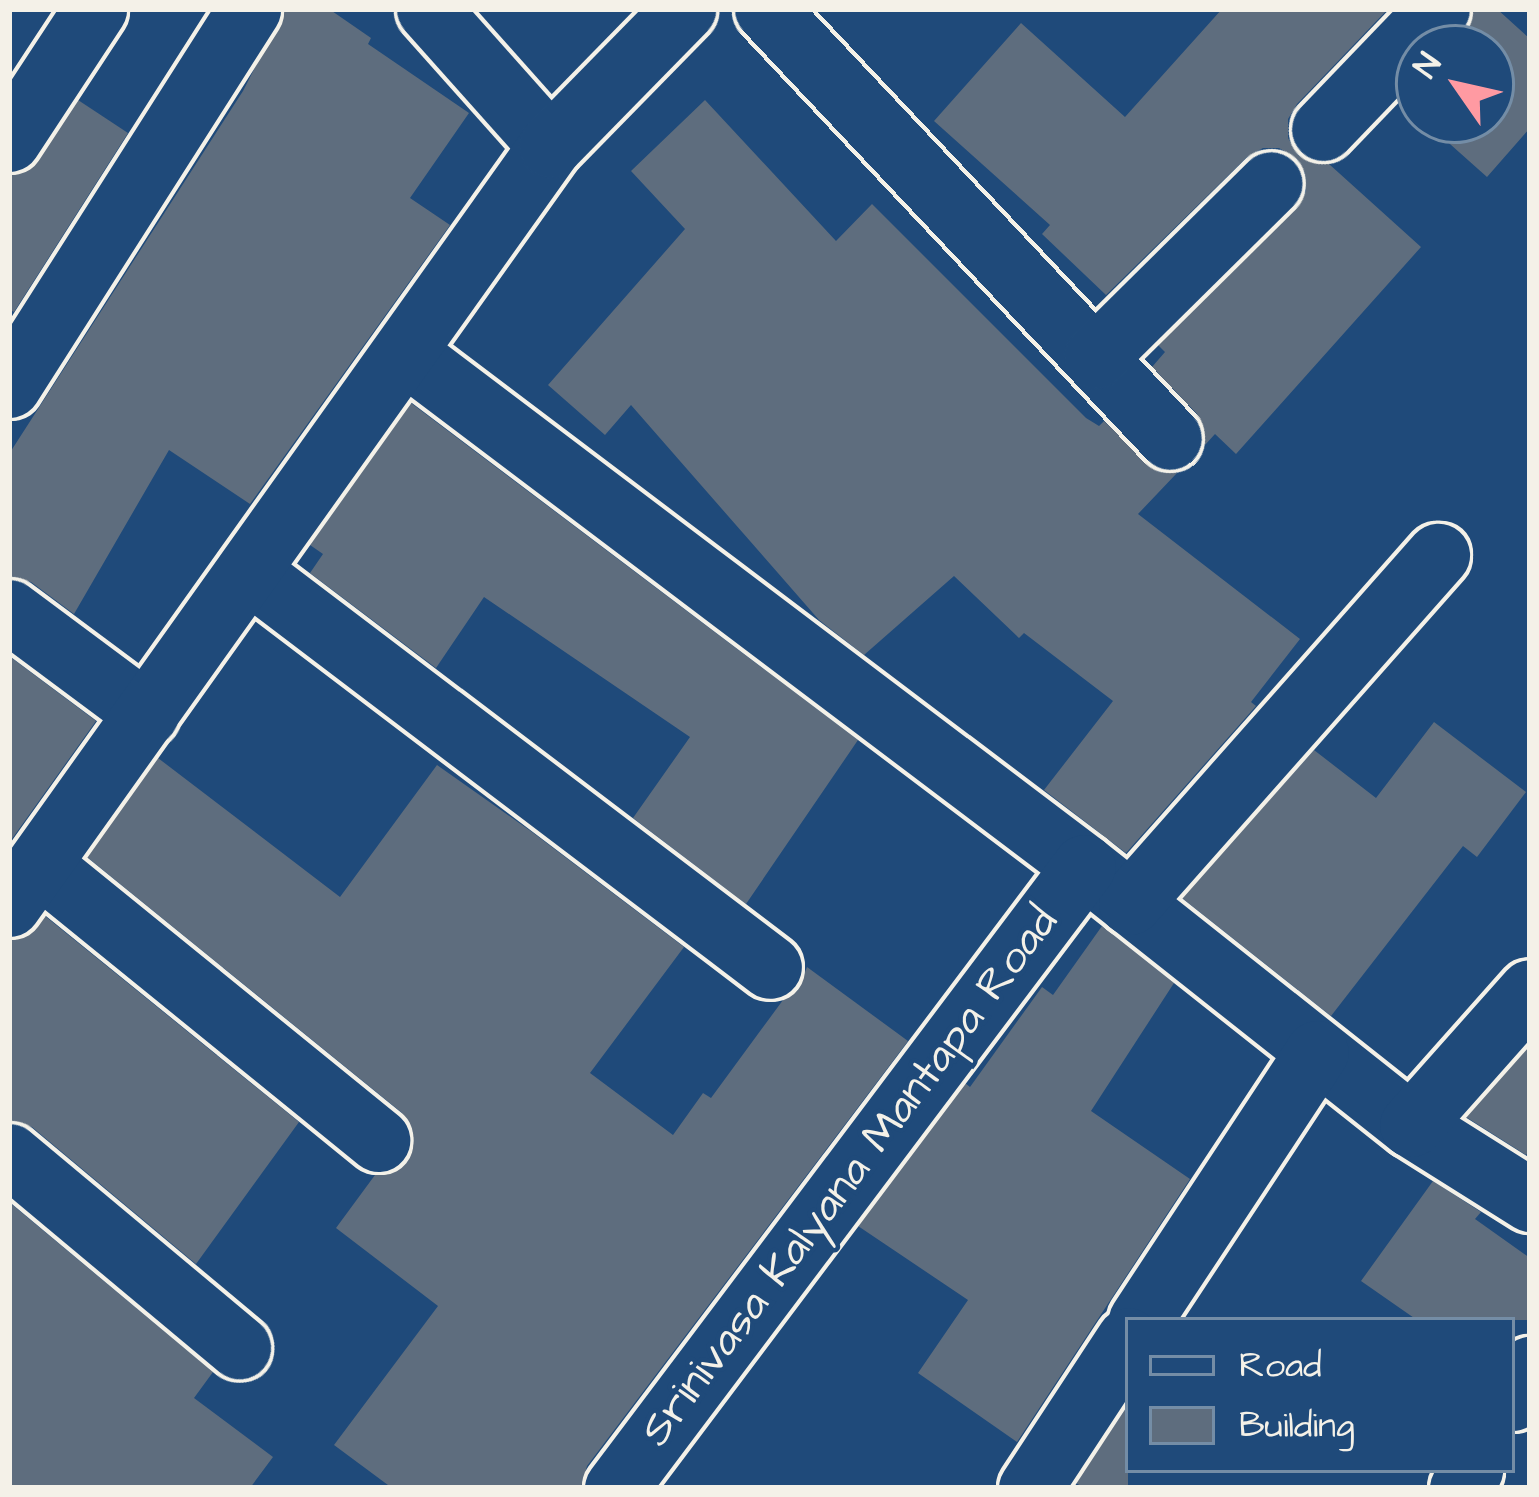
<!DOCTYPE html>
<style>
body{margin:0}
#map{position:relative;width:1539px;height:1497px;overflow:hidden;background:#1f4a7a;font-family:"Architects Daughter",sans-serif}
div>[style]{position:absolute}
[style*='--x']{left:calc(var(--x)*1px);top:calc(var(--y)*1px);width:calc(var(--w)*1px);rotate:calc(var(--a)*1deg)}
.building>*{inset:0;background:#5e6d7e}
.roads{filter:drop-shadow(3px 0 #f4f1e8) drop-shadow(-3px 0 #f4f1e8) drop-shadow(0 3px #f4f1e8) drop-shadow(0 -3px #f4f1e8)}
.minor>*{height:63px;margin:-31.5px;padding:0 31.5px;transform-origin:31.5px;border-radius:31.5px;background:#1f4a7a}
span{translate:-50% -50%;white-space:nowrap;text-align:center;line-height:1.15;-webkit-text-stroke:9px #1f4a7a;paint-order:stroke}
.street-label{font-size:45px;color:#f4f1e8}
.frame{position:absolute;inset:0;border:12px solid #f4f1e8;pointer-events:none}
.legend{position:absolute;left:1125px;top:1317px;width:390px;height:156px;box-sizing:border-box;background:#1f4a7a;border:3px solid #748da6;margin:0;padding:15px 21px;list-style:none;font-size:36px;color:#f4f1e8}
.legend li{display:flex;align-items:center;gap:24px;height:60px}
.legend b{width:60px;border:3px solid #748da6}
.north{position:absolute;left:1395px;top:24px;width:120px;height:120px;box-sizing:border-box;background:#1f4a7a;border:3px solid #748da6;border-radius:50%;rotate:304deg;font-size:33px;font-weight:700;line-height:48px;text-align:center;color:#f4f1e8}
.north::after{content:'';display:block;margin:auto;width:42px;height:54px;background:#ff9aa2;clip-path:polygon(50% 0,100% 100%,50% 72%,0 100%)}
</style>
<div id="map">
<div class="building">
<div style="clip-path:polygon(285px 9px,329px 9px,371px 38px,368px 44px,469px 113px,410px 198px,450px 225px,250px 504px,169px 450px,74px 614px,31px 582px,9px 576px,9px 454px,243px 91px)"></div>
<div style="clip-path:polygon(1222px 9px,1388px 9px,1297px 104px,1288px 119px,1288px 138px,1299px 156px,1329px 164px,1421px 247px,1236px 454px,1215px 434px,1205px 445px,1197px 414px,1152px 367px,1165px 352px,1158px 345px,1297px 208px,1306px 191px,1305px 173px,1297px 159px,1279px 148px,1263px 148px,1247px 157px,1106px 295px,1042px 234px,1050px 225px,934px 121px,1021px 23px,1125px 117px)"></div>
<div style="clip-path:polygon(1473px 9px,1497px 9px,1530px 39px,1530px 128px,1487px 177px,1423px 120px,1491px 120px,1491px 48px,1450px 48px,1465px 33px)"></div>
<div style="clip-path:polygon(78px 100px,128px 133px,14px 312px,9px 309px,9px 176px,38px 161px)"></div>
<div style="clip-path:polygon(705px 100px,836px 241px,872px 204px,1086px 418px,1099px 426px,1104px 421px,1159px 472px,1177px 473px,1138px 514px,1300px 639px,1251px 702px,1256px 706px,1126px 853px,1044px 790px,1113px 701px,1024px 633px,1019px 638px,954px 576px,864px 655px,819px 620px,631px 405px,605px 435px,548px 385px,685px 229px,631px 171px)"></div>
<div style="clip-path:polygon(411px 403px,858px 740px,746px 904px,633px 818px,690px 737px,484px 597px,436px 668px,310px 573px,323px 554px,310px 545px)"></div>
<div style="clip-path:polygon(9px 656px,96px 721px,9px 843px)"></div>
<div style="clip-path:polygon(1434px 722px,1526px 792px,1477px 857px,1463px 846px,1331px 1016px,1182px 898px,1314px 750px,1376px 798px)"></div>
<div style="clip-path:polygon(158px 758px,340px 897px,437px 765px,532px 832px,684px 947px,590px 1073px,673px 1135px,703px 1093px,711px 1098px,783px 1000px,798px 990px,807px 967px,908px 1041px,587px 1466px,581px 1488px,392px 1488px,334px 1445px,438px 1306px,336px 1228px,375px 1175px,392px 1173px,407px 1162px,413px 1147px,412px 1128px,401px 1112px,87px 857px)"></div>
<div style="clip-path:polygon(45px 916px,299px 1122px,196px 1264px,32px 1127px,9px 1120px,9px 940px,25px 937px)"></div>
<div style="clip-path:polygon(1102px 926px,1174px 983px,1091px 1111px,1190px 1179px,1017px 1442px,918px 1373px,968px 1300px,858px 1226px,965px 1083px,970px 1087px,1042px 987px,1053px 995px)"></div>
<div style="clip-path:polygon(1530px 1045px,1530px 1150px,1526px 1155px,1466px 1117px)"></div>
<div style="clip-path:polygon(1433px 1181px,1481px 1212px,1475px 1219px,1530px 1258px,1530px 1320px,1417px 1320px,1361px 1281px)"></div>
<div style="clip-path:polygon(9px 1202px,213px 1372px,194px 1398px,273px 1457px,250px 1488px,9px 1488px)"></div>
<div style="clip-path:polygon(1128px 1405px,1128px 1488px,1084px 1488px,1076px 1483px)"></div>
</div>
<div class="roads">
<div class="minor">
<div style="--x:428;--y:9;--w:183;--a:48.3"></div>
<div style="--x:766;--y:9;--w:589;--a:46.72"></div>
<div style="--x:1323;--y:129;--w:166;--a:-46.2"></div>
<div style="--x:9;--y:140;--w:157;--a:-56.7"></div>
<div style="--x:404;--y:352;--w:852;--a:37.08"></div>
<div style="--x:1084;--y:866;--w:417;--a:38.4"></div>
<div style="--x:1411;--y:1125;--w:141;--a:32.2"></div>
<div style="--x:1095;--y:357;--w:247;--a:-44.7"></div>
<div style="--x:9;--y:386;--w:447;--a:-57.5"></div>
<div style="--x:248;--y:571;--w:655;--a:37.18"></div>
<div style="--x:9;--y:611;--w:172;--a:36.7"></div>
<div style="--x:40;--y:865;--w:436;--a:39.1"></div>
<div style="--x:1130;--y:903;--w:465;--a:-48.5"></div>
<div style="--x:9;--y:905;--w:932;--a:-54.52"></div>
<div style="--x:550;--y:146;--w:192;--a:-45.6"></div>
<div style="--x:1411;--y:1125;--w:179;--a:-48.4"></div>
<div style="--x:9;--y:1155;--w:300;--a:39.9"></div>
<div style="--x:1140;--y:1320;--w:321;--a:-56.6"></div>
<div style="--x:1512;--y:1399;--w:36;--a:-60"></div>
<div style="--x:616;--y:1488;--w:778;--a:-53.04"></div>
<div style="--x:1030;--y:1488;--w:178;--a:-56.7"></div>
<div style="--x:1461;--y:1488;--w:21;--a:-61"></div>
</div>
</div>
<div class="street-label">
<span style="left:850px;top:1177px;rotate:-53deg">Srinivasa Kalyana Mantapa Road</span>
</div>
<div class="frame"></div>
<ul class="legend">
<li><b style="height:15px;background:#1f4a7a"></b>Road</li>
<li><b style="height:33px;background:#5e6d7e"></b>Building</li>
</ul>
<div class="north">N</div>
</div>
